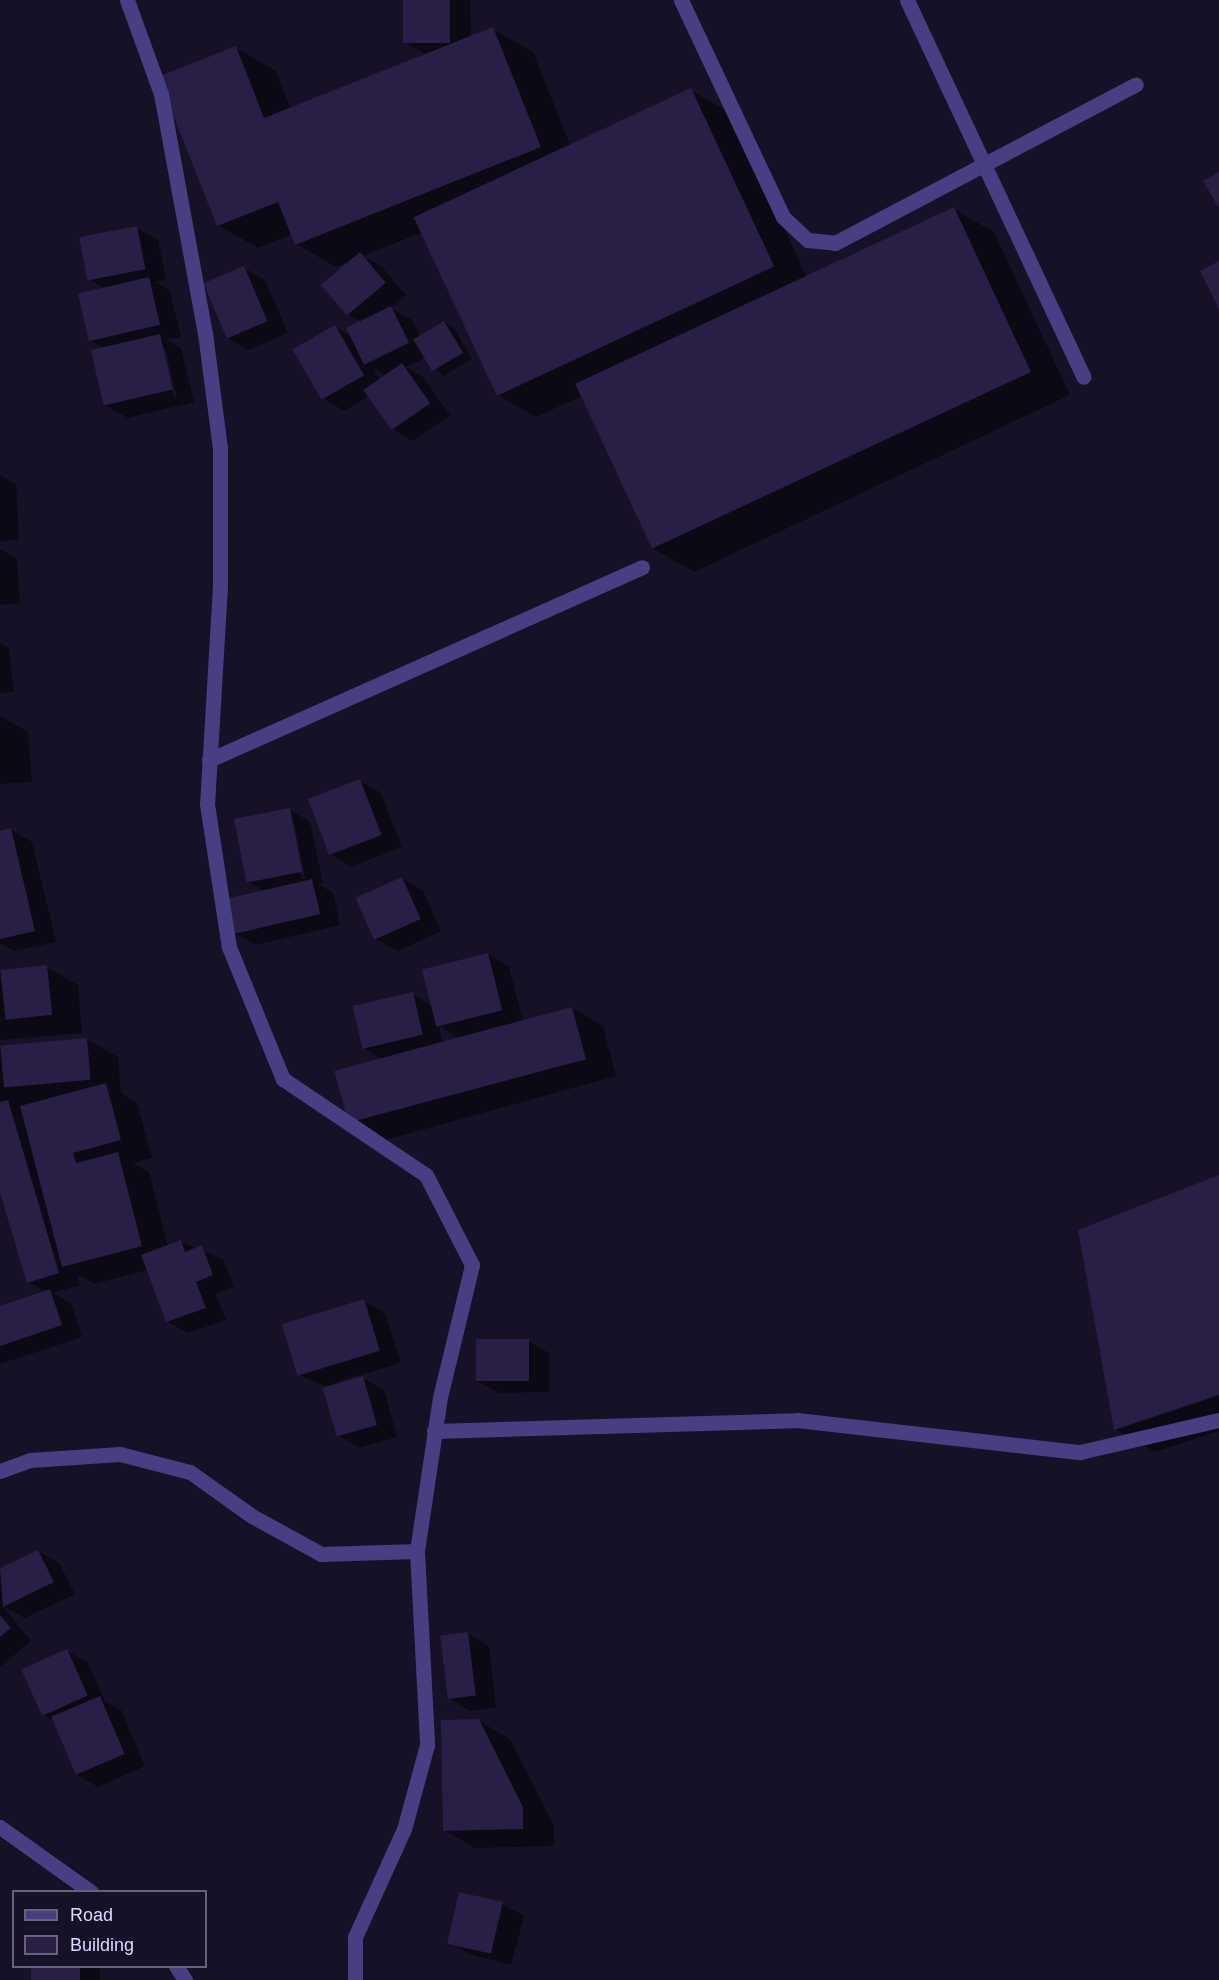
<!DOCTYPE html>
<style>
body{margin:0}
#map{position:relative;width:1219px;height:1980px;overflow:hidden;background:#161126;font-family:Helvetica,sans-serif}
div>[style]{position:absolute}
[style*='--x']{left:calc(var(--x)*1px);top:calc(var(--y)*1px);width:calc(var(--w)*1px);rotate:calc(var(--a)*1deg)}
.shadow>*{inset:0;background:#0007;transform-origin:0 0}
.building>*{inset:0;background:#291e46;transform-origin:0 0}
.minor>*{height:15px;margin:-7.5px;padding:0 7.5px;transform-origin:7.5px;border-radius:7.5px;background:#473f82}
span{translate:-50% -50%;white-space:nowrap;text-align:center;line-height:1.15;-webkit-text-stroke:5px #161126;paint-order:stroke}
.legend{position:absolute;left:12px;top:1890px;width:195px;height:78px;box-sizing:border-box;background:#161126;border:2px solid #66617c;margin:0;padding:8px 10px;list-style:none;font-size:18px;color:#dfd8fd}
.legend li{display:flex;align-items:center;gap:12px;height:30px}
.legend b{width:30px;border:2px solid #66617c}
</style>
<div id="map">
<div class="shadow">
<div style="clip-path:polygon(evenodd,404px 0,470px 0,471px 38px,493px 29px,533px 52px,570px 145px,691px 90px,731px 113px,807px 278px,954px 209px,994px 232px,1070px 395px,694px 572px,654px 549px,582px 396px,536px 417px,496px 394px,423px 232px,363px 256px,381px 266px,406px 295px,391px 308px,412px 320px,420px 336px,444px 322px,454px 328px,472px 359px,443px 376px,425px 358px,406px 367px,423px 377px,450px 415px,413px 441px,392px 429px,369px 396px,344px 411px,323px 398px,335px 327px,353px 337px,362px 322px,348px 314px,351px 261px,336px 267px,296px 244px,293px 234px,258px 248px,218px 225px,236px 48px,276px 71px,291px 109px,427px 55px,404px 42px,404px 0,373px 368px,386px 376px,380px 380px,373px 368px)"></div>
<div style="clip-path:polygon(evenodd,137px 228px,158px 240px,166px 280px,156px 282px,170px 291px,181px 337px,167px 340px,181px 348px,194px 402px,128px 418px,106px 406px,105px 349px,90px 340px,105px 289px,89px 279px,137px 228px,162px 349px,165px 349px,177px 397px,174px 398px,162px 349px)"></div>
<div style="clip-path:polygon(244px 268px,265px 280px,288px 333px,249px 350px,228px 338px)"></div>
<div style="clip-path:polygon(0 475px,16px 484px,19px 540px,0 541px)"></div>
<div style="clip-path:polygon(0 549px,17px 559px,20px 603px,0 605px)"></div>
<div style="clip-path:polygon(0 643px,9px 648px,14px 692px,0 693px)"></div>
<div style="clip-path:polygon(0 716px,28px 732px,32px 782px,0 784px)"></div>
<div style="clip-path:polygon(360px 781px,381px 793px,402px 847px,351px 867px,330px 854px)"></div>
<div style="clip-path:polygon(evenodd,289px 809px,310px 822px,323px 883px,318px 884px,333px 893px,340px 925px,256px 945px,234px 933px,265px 892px,248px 882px,289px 809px,291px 823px,294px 823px,305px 879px,302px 879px,291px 823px)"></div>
<div style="clip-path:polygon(11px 830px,32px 842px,56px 942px,15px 951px,0 943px,0 833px)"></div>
<div style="clip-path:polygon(402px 879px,423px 891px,441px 931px,398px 951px,376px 939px)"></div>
<div style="clip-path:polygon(evenodd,488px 954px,509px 967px,523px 1022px,572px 1008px,603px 1026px,616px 1076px,382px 1141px,350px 1123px,384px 1060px,365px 1049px,412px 994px,433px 1006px,488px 954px,439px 1026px,446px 1030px,460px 1039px,443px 1044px,439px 1026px)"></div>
<div style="clip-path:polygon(47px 967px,78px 985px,82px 1033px,0 1040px,0 971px)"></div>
<div style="clip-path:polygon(87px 1039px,118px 1057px,121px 1093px,137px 1103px,152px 1158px,133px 1163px,149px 1172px,168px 1246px,181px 1242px,223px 1259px,234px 1287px,216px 1294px,226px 1320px,188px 1333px,167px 1321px,148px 1270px,94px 1284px,77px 1274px,80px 1285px,53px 1293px,71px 1303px,82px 1337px,0 1364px,0 1307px,46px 1292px,28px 1282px,0 1188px,0 1047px)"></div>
<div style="clip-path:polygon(1219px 1177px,1219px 1431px,1155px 1452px,1116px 1429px)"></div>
<div style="clip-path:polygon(364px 1301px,385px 1313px,401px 1363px,333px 1383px,363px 1378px,384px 1390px,397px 1437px,359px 1448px,338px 1435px,324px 1386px,299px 1375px)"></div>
<div style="clip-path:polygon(528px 1341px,549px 1353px,549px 1392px,499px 1393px,477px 1381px)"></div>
<div style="clip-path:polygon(38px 1551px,59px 1563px,75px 1594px,25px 1618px,2px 1605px,31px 1641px,0 1667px,0 1570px)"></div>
<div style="clip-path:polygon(468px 1634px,489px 1646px,496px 1707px,470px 1711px,449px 1698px)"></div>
<div style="clip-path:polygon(67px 1651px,88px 1663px,105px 1701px,121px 1710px,145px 1766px,98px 1787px,77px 1775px,54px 1721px,44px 1715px)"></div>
<div style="clip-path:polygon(479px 1721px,510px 1739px,554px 1826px,554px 1846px,475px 1848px,444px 1830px)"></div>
<div style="clip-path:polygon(502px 1904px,524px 1916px,511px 1965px,469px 1954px,448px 1942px)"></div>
<div style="left:32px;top:1966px;width:68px;height:14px"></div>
</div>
<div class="building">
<div style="left:403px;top:0;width:47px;height:43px"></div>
<div style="clip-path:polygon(493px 27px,541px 147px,295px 245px,278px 202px,217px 226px,158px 77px,236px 46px,264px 118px)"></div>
<div style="left:691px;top:88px;width:197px;height:306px;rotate:65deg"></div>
<div style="clip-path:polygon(1219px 172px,1219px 208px,1203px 181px)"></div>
<div style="left:954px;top:207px;width:182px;height:418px;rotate:65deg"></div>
<div style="left:137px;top:226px;width:44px;height:59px;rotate:79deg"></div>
<div style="left:360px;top:252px;width:40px;height:51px;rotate:50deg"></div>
<div style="clip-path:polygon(1219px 261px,1219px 309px,1200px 271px)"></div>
<div style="left:244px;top:266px;width:60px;height:44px;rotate:67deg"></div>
<div style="left:149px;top:277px;width:49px;height:73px;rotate:77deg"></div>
<div style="left:391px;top:306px;width:41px;height:50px;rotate:64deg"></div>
<div style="left:444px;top:321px;width:37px;height:36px;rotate:59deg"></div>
<div style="left:335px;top:325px;width:58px;height:49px;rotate:60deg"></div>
<div style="left:160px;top:334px;width:57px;height:71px;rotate:77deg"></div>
<div style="left:402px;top:363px;width:49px;height:47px;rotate:55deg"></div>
<div style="left:360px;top:779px;width:60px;height:56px;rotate:69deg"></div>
<div style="left:290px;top:808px;width:65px;height:57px;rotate:79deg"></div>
<div style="clip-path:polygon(11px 828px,35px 931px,0 939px,0 831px)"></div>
<div style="left:402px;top:877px;width:46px;height:51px;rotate:66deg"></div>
<div style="left:312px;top:879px;width:36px;height:89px;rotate:77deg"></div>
<div style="left:488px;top:953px;width:59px;height:68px;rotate:76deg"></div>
<div style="left:47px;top:965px;width:50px;height:47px;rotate:84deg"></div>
<div style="left:413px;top:992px;width:44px;height:62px;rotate:77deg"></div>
<div style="left:572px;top:1007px;width:54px;height:246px;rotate:75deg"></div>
<div style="left:87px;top:1038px;width:42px;height:87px;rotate:85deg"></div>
<div style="clip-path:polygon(106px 1083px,121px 1140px,73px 1153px,76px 1163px,118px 1152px,142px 1246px,62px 1267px,20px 1106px)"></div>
<div style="clip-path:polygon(8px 1100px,59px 1273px,27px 1283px,0 1193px,0 1102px)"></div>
<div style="clip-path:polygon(1219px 1175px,1219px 1395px,1114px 1430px,1078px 1230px)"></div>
<div style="clip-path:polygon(181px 1240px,185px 1252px,202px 1245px,213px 1275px,196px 1282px,206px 1308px,166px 1322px,141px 1255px)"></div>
<div style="clip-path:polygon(50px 1289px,62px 1325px,0 1346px,0 1306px)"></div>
<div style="left:364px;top:1299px;width:54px;height:86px;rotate:73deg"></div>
<div style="left:476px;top:1339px;width:53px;height:42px"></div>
<div style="left:363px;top:1376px;width:51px;height:42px;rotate:74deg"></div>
<div style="clip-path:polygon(38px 1550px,54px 1582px,3px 1607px,0 1568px)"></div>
<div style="clip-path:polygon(0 1615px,11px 1628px,0 1637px)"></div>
<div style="left:468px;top:1632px;width:64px;height:28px;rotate:83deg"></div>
<div style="left:67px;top:1649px;width:51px;height:50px;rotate:66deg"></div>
<div style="left:100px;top:1696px;width:63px;height:53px;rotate:67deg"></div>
<div style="clip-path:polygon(479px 1719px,523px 1807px,523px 1829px,443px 1831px,441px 1720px)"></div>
<div style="left:459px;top:1892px;width:45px;height:53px;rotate:13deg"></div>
<div style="left:31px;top:1966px;width:49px;height:14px"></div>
</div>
<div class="minor">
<div style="--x:127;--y:0;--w:100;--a:70.1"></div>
<div style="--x:161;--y:94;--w:243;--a:79.6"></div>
<div style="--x:205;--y:333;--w:116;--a:82.6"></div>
<div style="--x:220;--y:448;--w:138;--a:90"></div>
<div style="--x:220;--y:586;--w:218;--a:93.4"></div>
<div style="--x:207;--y:804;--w:145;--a:81.3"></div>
<div style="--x:229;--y:947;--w:143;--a:67.8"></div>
<div style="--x:283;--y:1079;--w:172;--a:33.9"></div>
<div style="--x:426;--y:1175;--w:101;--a:62.9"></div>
<div style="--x:472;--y:1265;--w:136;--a:103.6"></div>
<div style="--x:440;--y:1397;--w:156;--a:98.5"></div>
<div style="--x:417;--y:1551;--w:194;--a:87"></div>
<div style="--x:427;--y:1745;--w:87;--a:105.3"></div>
<div style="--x:404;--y:1829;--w:119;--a:114.4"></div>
<div style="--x:355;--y:1937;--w:43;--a:90"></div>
<div style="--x:681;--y:0;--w:240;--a:64.8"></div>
<div style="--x:783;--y:217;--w:34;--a:43"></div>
<div style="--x:808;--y:240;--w:27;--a:6"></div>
<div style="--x:835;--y:243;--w:340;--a:-27.8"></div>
<div style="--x:907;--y:0;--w:416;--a:64.9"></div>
<div style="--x:209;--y:760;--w:474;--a:-24"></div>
<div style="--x:434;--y:1431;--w:363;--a:-1.7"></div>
<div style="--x:797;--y:1420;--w:285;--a:6.5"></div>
<div style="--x:1080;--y:1452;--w:143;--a:-13"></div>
<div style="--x:0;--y:1471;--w:32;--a:-20"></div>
<div style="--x:30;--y:1460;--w:90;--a:-3.8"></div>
<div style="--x:120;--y:1454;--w:72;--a:14.4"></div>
<div style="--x:190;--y:1472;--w:76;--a:35.4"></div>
<div style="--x:252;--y:1516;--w:79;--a:28.8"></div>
<div style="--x:321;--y:1554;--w:96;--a:-1.8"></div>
<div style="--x:0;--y:1827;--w:112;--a:35.5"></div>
<div style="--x:176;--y:1966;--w:17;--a:57"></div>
</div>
<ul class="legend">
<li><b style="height:8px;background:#473f82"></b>Road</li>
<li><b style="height:16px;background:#291e46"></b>Building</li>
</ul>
</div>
